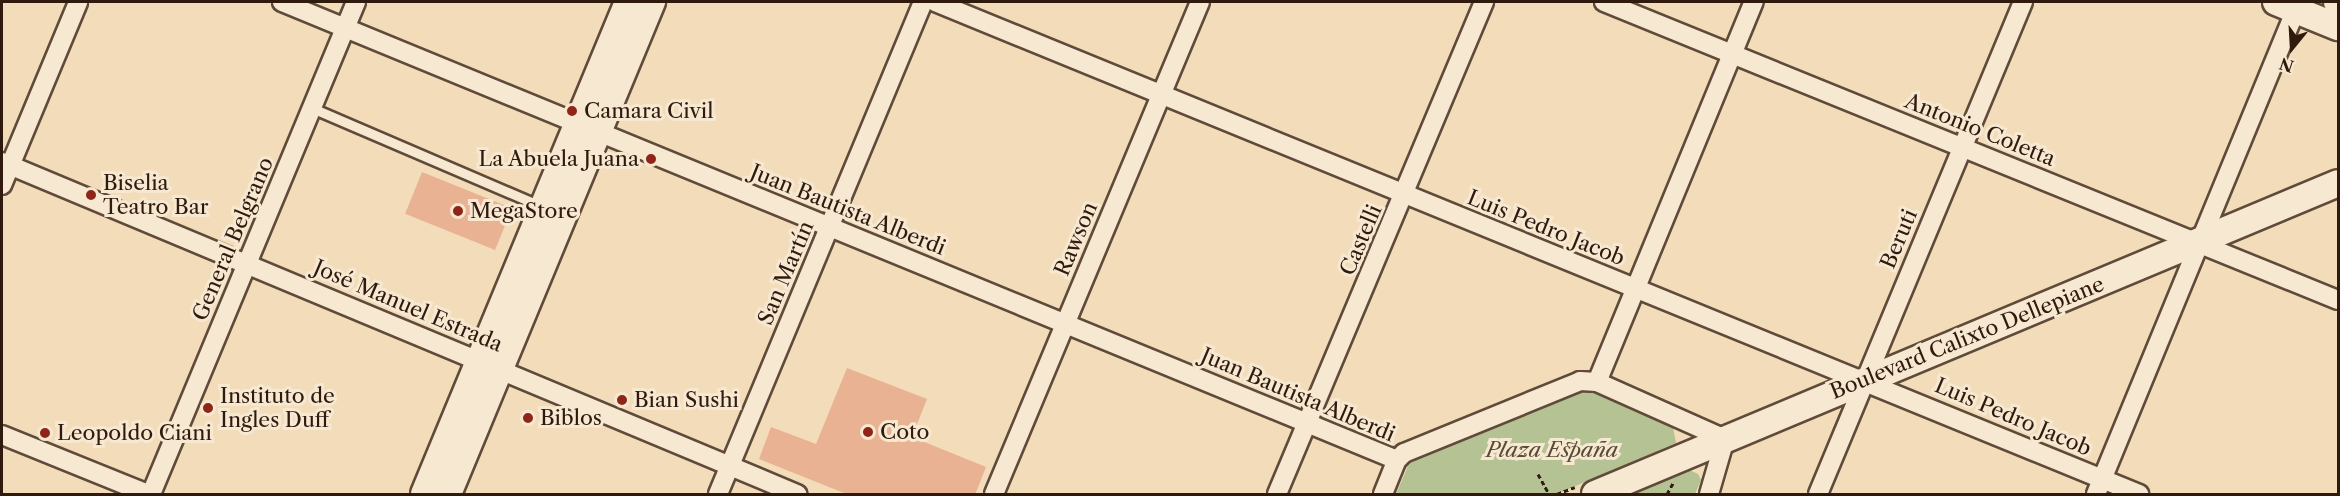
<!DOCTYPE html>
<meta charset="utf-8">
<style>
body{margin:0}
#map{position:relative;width:2340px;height:496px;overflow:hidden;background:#f2dcba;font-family:"Libre Caslon Text",serif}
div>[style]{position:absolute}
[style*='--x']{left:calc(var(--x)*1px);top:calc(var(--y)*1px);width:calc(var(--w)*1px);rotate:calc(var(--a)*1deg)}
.green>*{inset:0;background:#b5c294}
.building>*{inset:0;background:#e9b293;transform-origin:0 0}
.path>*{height:3px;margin-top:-1.5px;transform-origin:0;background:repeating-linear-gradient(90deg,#301a0e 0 4.5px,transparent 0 7.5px)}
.roads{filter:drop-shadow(2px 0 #604a39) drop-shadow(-2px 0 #604a39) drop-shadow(0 2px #604a39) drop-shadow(0 -2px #604a39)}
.service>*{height:9px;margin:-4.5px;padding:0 4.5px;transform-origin:4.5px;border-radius:4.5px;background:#f7e8d2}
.minor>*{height:18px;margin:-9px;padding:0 9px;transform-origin:9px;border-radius:9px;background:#f7e8d2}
.secondary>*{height:26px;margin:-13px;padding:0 13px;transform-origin:13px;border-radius:13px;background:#f7e8d2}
.dots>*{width:16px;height:16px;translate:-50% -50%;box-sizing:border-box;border:3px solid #f7e8d2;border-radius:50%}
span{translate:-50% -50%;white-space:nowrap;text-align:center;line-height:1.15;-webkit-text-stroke:6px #f7e8d2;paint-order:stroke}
.poi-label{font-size:21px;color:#301a0e}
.left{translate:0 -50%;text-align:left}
.right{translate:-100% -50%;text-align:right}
.street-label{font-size:21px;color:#301a0e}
.park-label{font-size:21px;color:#584c36;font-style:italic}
.frame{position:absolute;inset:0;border:3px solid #301a0e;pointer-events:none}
.north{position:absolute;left:2262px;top:18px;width:60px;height:60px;-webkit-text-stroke:4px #f7e8d2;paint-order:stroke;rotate:198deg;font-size:16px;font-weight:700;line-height:24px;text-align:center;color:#301a0e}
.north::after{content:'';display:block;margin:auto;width:21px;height:27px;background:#301a0e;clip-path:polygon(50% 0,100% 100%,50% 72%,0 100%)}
</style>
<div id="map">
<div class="green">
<div style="clip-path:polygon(1581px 391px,1594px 392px,1673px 427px,1676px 443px,1557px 494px,1396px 494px,1408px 466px,1417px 458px)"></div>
<div style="clip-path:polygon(1687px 469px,1698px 474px,1701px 480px,1695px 494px,1626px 494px)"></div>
</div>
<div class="building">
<div style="left:422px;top:172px;width:97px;height:45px;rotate:22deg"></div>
<div style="clip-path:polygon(847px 368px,927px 399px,912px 437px,986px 467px,975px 495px,849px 495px,759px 459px,771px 427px,816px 444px)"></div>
</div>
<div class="path">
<div style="--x:1538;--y:474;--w:23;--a:61"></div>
<div style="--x:1557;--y:494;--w:19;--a:-21"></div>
<div style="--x:1667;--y:494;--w:13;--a:-61"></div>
</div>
<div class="roads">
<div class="service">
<div style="--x:312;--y:108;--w:249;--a:23.2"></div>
</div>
<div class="minor">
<div style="--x:282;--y:2;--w:1205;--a:22.33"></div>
<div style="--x:935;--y:2;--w:1301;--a:22.23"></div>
<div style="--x:1604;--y:2;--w:792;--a:22.1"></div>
<div style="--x:2;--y:162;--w:862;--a:22.67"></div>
<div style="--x:2;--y:185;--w:198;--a:-67.4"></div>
<div style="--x:1597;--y:382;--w:411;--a:-67.6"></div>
<div style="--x:2;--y:435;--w:157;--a:22"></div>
<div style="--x:151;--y:494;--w:533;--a:-67.38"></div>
<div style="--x:718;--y:494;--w:533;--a:-67.38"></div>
<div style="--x:994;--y:494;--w:533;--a:-67.28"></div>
<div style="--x:1277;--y:494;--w:534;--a:-67.18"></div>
<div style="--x:1383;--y:494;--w:37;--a:-68"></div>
<div style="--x:1397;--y:460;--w:10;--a:-45"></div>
<div style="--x:1404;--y:453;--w:190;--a:-22.2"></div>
<div style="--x:1580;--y:381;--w:17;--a:3"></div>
<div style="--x:1597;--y:382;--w:140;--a:24"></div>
<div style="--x:1725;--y:439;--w:57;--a:106.2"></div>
<div style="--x:1818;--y:494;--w:533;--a:-67.38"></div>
<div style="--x:2096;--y:494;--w:532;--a:-67.58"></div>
</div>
<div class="secondary">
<div style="--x:2276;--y:2;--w:67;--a:22"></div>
<div style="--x:2337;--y:2;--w:1;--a:0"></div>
<div style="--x:424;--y:494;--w:533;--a:-67.48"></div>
<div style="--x:448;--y:494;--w:533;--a:-67.48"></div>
<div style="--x:1595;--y:494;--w:805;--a:-22.71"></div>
</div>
</div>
<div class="dots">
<div style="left:572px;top:111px;background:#8f2418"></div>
<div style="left:651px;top:159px;background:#8f2418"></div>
<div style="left:91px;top:195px;background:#8f2418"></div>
<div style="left:458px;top:211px;background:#8f2418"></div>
<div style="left:622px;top:400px;background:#8f2418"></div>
<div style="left:208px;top:408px;background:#8f2418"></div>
<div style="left:528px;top:418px;background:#8f2418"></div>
<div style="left:868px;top:432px;background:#8f2418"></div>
<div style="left:45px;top:433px;background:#8f2418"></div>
</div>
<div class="poi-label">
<span class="left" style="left:584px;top:111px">Camara Civil</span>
<span class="right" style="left:639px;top:159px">La Abuela Juana</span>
<span class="left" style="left:103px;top:195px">Biselia<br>Teatro Bar</span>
<span class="left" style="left:470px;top:211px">MegaStore</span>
<span class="left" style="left:220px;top:408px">Instituto de<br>Ingles Duff</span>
<span class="left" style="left:634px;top:400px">Bian Sushi</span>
<span class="left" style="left:540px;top:418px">Biblos</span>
<span class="left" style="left:880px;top:432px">Coto</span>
<span class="left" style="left:57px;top:433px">Leopoldo Ciani</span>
</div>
<div class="street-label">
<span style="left:1980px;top:130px;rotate:22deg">Antonio Coletta</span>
<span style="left:848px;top:210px;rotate:22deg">Juan Bautista Alberdi</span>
<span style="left:1546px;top:228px;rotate:22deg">Luis Pedro Jacob</span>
<span style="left:233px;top:239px;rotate:-67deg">General Belgrano</span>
<span style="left:1076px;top:239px;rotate:-67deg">Rawson</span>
<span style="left:1899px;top:239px;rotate:-67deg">Beruti</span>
<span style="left:1361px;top:240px;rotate:-67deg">Castelli</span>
<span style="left:786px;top:273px;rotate:-67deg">San Martín</span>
<span style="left:408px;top:306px;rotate:23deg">José Manuel Estrada</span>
<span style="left:1967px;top:338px;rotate:-22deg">Boulevard Calixto Dellepiane</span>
<span style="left:1298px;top:395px;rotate:23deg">Juan Bautista Alberdi</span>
<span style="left:2013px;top:417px;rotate:23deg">Luis Pedro Jacob</span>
</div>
<div class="park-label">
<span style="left:1552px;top:450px">Plaza España</span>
</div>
<div class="frame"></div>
<div class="north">N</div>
</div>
